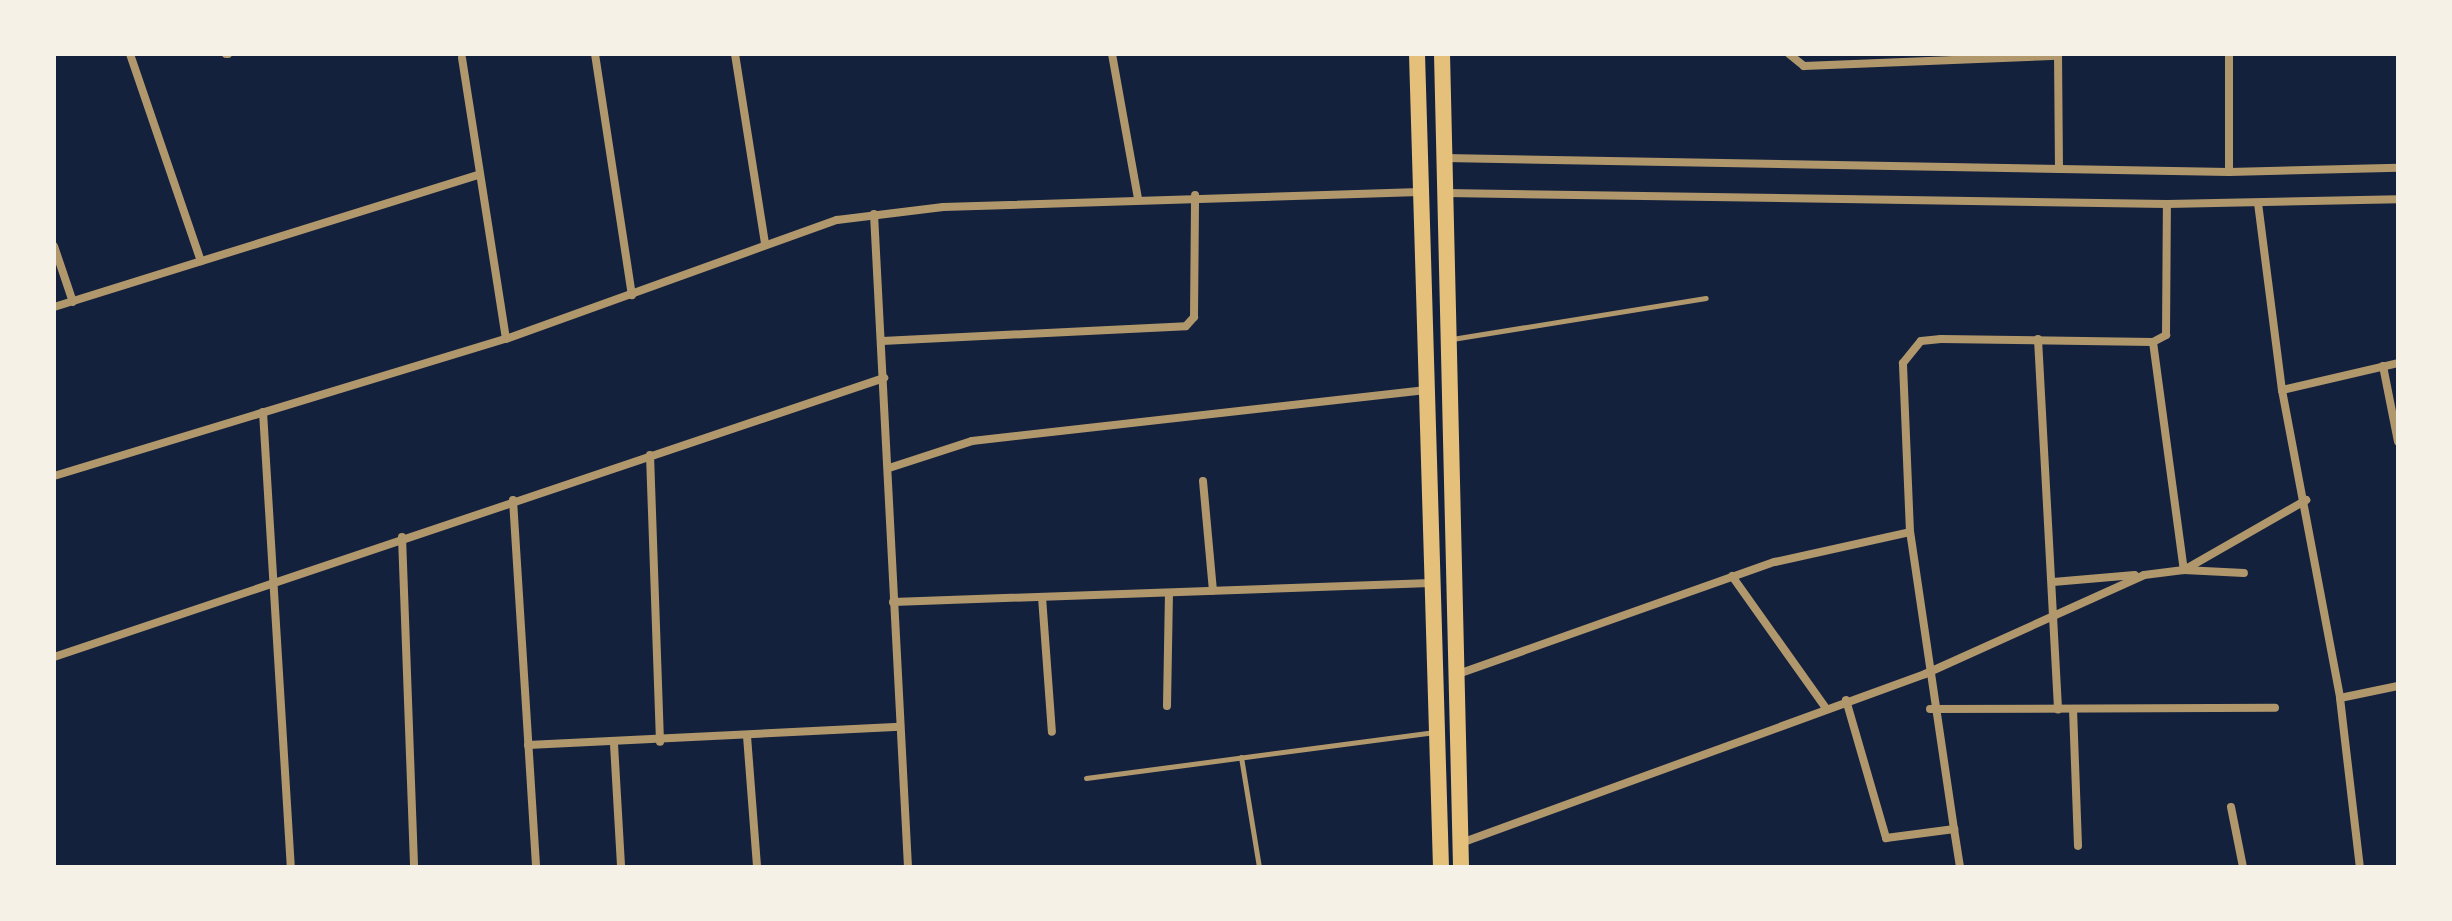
<!DOCTYPE html>
<style>
body{margin:0}
#map{position:relative;width:2452px;height:921px;overflow:hidden;background:#14213d;font-family:Lato,sans-serif}
div>[style]{position:absolute}
[style*='--x']{left:calc(var(--x)*1px);top:calc(var(--y)*1px);width:calc(var(--w)*1px);rotate:calc(var(--a)*1deg)}
.service>*{height:5px;margin:-2.5px;padding:0 2.5px;transform-origin:2.5px;border-radius:2.5px;background:#b1986c}
.minor>*{height:8px;margin:-4px;padding:0 4px;transform-origin:4px;border-radius:4px;background:#b1986c}
.primary>*{height:16px;margin:-8px;padding:0 8px;transform-origin:8px;border-radius:8px;background:#e5c07b}
span{translate:-50% -50%;white-space:nowrap;text-align:center;line-height:1.15;-webkit-text-stroke:6px #f6f1e7;paint-order:stroke}
.frame{position:absolute;inset:0;border:56px solid #f6f1e7;pointer-events:none}
</style>
<div id="map">
<div class="service">
<div style="--x:1452;--y:339;--w:257;--a:-9.2"></div>
<div style="--x:1241;--y:757;--w:111;--a:80.7"></div>
<div style="--x:1086;--y:778;--w:352;--a:-7.5"></div>
</div>
<div class="minor">
<div style="--x:130;--y:54;--w:219;--a:71.1"></div>
<div style="--x:226;--y:54;--w:2;--a:0"></div>
<div style="--x:595;--y:54;--w:244;--a:81.3"></div>
<div style="--x:735;--y:54;--w:191;--a:81"></div>
<div style="--x:1112;--y:54;--w:147;--a:79.8"></div>
<div style="--x:1789;--y:54;--w:19;--a:39"></div>
<div style="--x:1804;--y:66;--w:254;--a:-2.3"></div>
<div style="--x:2058;--y:54;--w:115;--a:89.5"></div>
<div style="--x:2229;--y:54;--w:118;--a:90"></div>
<div style="--x:462;--y:58;--w:284;--a:81.1"></div>
<div style="--x:1445;--y:158;--w:784;--a:1.02"></div>
<div style="--x:2229;--y:172;--w:169;--a:-1.4"></div>
<div style="--x:1446;--y:193;--w:721;--a:0.87"></div>
<div style="--x:2167;--y:204;--w:231;--a:-1.2"></div>
<div style="--x:2258;--y:203;--w:189;--a:82.7"></div>
<div style="--x:2282;--y:390;--w:313;--a:79.3"></div>
<div style="--x:2340;--y:698;--w:170;--a:83.3"></div>
<div style="--x:874;--y:214;--w:654;--a:87.02"></div>
<div style="--x:54;--y:246;--w:59;--a:71.3"></div>
<div style="--x:54;--y:307;--w:446;--a:-17.3"></div>
<div style="--x:2038;--y:339;--w:371;--a:86.9"></div>
<div style="--x:882;--y:341;--w:304;--a:-2.8"></div>
<div style="--x:1186;--y:326;--w:12;--a:-48"></div>
<div style="--x:1194;--y:317;--w:122;--a:-89.5"></div>
<div style="--x:2153;--y:342;--w:230;--a:82.3"></div>
<div style="--x:2184;--y:570;--w:60;--a:2.9"></div>
<div style="--x:2383;--y:366;--w:77;--a:78.8"></div>
<div style="--x:2282;--y:390;--w:119;--a:-13.1"></div>
<div style="--x:263;--y:412;--w:456;--a:86.5"></div>
<div style="--x:650;--y:455;--w:287;--a:88"></div>
<div style="--x:889;--y:468;--w:87;--a:-18"></div>
<div style="--x:972;--y:441;--w:457;--a:-6.4"></div>
<div style="--x:54;--y:476;--w:472;--a:-16.9"></div>
<div style="--x:506;--y:339;--w:352;--a:-19.8"></div>
<div style="--x:837;--y:220;--w:107;--a:-7"></div>
<div style="--x:943;--y:207;--w:477;--a:-1.8"></div>
<div style="--x:1203;--y:481;--w:110;--a:84.8"></div>
<div style="--x:513;--y:500;--w:368;--a:86.4"></div>
<div style="--x:402;--y:537;--w:330;--a:87.9"></div>
<div style="--x:1732;--y:576;--w:161;--a:54.6"></div>
<div style="--x:2053;--y:582;--w:82;--a:-4.9"></div>
<div style="--x:1042;--y:597;--w:135;--a:85.8"></div>
<div style="--x:893;--y:602;--w:538;--a:-2.02"></div>
<div style="--x:54;--y:657;--w:876;--a:-18.58"></div>
<div style="--x:1458;--y:674;--w:336;--a:-19.5"></div>
<div style="--x:1775;--y:562;--w:138;--a:-12.5"></div>
<div style="--x:2340;--y:698;--w:59;--a:-11.7"></div>
<div style="--x:1846;--y:700;--w:144;--a:73.8"></div>
<div style="--x:1886;--y:838;--w:69;--a:-7.5"></div>
<div style="--x:1954;--y:829;--w:38;--a:81"></div>
<div style="--x:1167;--y:706;--w:113;--a:-89"></div>
<div style="--x:1930;--y:709;--w:345;--a:-0.2"></div>
<div style="--x:2073;--y:709;--w:137;--a:87.9"></div>
<div style="--x:747;--y:736;--w:131;--a:85.6"></div>
<div style="--x:614;--y:744;--w:123;--a:86.7"></div>
<div style="--x:528;--y:745;--w:372;--a:-2.8"></div>
<div style="--x:2231;--y:807;--w:61;--a:78.7"></div>
<div style="--x:1954;--y:829;--w:300;--a:-98.4"></div>
<div style="--x:1910;--y:532;--w:169;--a:-92.4"></div>
<div style="--x:1903;--y:363;--w:28;--a:-51"></div>
<div style="--x:1921;--y:341;--w:20;--a:-6"></div>
<div style="--x:1941;--y:339;--w:212;--a:0.8"></div>
<div style="--x:2153;--y:342;--w:15;--a:-28"></div>
<div style="--x:2166;--y:335;--w:131;--a:-89.6"></div>
<div style="--x:1461;--y:843;--w:494;--a:-20"></div>
<div style="--x:1925;--y:674;--w:240;--a:-24.3"></div>
<div style="--x:2144;--y:575;--w:40;--a:-7.1"></div>
<div style="--x:2184;--y:570;--w:141;--a:-29.8"></div>
</div>
<div class="primary">
<div style="--x:1417;--y:54;--w:813;--a:88.31"></div>
<div style="--x:1442;--y:54;--w:813;--a:88.66"></div>
</div>
<div class="frame"></div>
</div>
